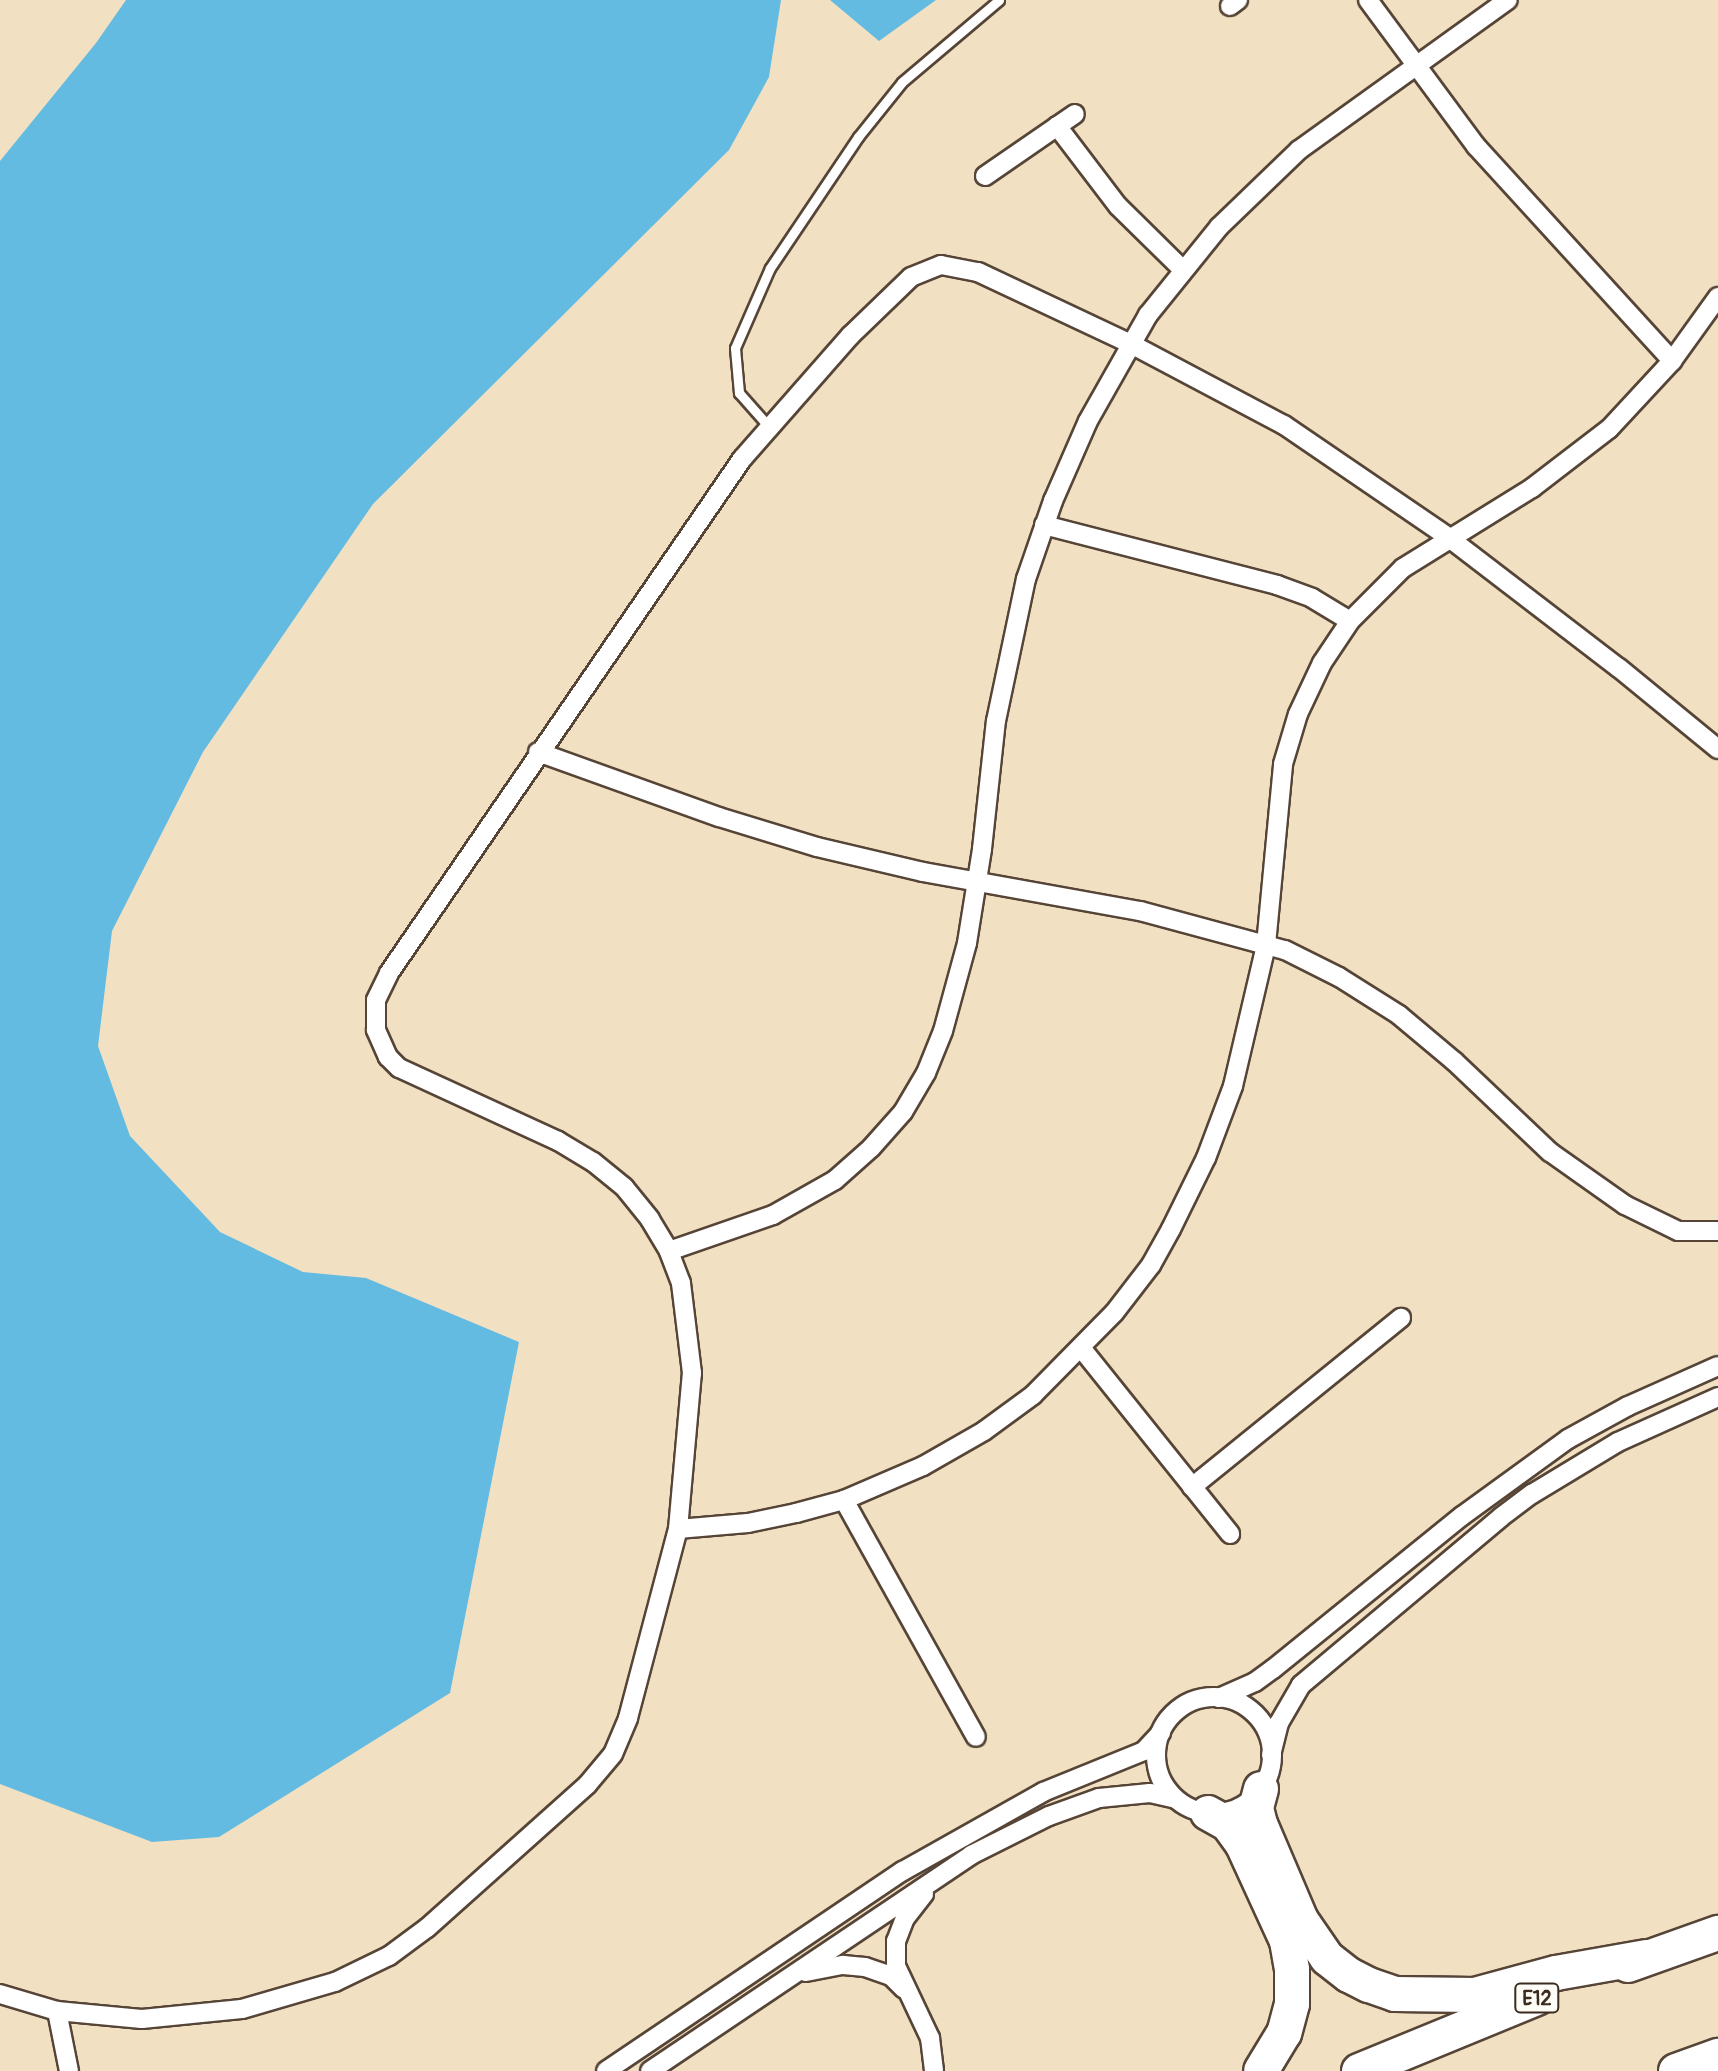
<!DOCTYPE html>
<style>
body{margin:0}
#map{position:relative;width:1718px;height:2071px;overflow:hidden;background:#f2e0c2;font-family:Pangolin,sans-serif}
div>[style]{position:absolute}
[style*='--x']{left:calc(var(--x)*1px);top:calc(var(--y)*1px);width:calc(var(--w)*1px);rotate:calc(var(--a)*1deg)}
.water>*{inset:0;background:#64bbe1}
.roads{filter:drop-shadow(2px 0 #564537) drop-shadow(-2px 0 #564537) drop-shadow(0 2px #564537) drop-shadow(0 -2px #564537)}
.service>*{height:9px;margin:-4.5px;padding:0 4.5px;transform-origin:4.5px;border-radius:4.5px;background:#fff}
.minor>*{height:18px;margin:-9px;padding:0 9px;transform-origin:9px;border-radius:9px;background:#fff}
.minor>.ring{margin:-9px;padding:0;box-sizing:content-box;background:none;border:18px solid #fff;border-radius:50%}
.motorway>*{height:34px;margin:-17px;padding:0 17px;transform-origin:17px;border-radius:17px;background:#fff}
span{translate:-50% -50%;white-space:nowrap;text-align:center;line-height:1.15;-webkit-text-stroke:8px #fdfcf7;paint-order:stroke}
.shield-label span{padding:2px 6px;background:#fdfcf7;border:2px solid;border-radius:6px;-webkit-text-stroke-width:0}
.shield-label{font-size:20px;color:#3b2a1e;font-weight:700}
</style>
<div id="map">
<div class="water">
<div style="clip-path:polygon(126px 0,781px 0,769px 77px,729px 150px,373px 504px,203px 752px,112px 931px,98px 1046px,130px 1136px,220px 1232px,303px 1272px,366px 1278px,519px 1342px,450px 1693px,219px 1837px,152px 1842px,0 1784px,0 161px,96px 43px)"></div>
<div style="clip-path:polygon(830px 0,936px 0,879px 41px)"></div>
</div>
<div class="roads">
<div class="service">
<div style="--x:771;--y:429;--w:48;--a:-131.6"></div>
<div style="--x:739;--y:393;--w:45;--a:-95.1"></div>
<div style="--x:735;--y:348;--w:87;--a:-66.4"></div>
<div style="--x:770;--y:268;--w:158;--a:-56.1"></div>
<div style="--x:858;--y:137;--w:70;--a:-51.3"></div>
<div style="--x:902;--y:82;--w:127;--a:-40.2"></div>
</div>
<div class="minor">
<div style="--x:1368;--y:0;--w:182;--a:53.5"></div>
<div style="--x:1476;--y:146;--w:291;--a:47.6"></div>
<div style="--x:1230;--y:6;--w:10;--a:-37"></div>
<div style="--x:1057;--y:126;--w:101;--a:52.7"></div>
<div style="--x:1118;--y:206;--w:90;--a:44.5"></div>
<div style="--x:985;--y:176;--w:109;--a:-34.6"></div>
<div style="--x:1044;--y:525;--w:241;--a:14.4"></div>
<div style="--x:1277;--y:585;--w:37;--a:20"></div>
<div style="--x:1312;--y:598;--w:44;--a:31.2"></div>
<div style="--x:538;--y:752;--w:192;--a:19.8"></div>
<div style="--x:719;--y:817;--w:102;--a:17"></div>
<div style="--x:817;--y:847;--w:109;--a:13.3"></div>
<div style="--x:923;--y:872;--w:220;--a:10.2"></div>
<div style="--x:1140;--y:911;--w:150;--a:15.1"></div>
<div style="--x:1285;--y:950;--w:60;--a:26.6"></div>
<div style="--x:1339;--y:977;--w:71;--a:32.3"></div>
<div style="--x:1399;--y:1015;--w:73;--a:40"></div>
<div style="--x:1455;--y:1062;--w:131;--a:43.5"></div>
<div style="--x:1550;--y:1152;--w:92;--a:35.2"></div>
<div style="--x:1625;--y:1205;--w:59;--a:26.1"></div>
<div style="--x:1678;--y:1231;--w:40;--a:0"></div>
<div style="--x:669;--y:1251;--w:110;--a:-19.1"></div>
<div style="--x:773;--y:1215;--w:71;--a:-29.4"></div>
<div style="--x:835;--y:1180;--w:48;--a:-41.6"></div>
<div style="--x:871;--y:1148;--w:48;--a:-48.4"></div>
<div style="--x:903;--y:1112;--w:45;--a:-59.5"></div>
<div style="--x:926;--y:1073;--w:45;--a:-68"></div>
<div style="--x:943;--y:1031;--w:91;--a:-74.7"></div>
<div style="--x:967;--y:943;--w:95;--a:-80.9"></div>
<div style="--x:982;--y:849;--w:129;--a:-83.8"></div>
<div style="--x:996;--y:721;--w:145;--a:-78.1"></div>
<div style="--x:1026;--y:579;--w:83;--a:-70.9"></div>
<div style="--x:1053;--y:501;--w:87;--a:-66.4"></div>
<div style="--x:1088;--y:421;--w:122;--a:-60.5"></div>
<div style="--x:1148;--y:315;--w:113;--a:-51.1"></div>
<div style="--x:1219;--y:227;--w:111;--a:-43.9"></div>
<div style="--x:1299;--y:150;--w:257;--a:-35.7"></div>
<div style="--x:1082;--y:1349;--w:237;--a:51.3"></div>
<div style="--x:1192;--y:1487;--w:269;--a:-39"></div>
<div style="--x:844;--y:1500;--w:271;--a:60.9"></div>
<div style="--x:678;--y:1529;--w:70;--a:-4.9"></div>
<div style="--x:748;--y:1523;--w:49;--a:-11.8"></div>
<div style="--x:796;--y:1513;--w:50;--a:-15.2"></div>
<div style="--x:844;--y:1500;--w:86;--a:-23.3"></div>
<div style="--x:923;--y:1466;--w:70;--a:-29.8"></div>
<div style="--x:984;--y:1431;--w:61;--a:-36.3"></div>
<div style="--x:1033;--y:1395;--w:115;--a:-45.4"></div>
<div style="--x:1114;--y:1313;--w:61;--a:-52.4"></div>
<div style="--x:1151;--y:1265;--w:41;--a:-60.9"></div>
<div style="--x:1171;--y:1229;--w:79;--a:-63.8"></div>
<div style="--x:1206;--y:1158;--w:77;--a:-69.4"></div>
<div style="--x:1233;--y:1086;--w:145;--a:-76.8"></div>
<div style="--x:1266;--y:945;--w:182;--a:-84.6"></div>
<div style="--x:1283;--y:764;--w:52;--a:-73.3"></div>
<div style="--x:1298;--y:714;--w:56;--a:-64.8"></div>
<div style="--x:1322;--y:663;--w:50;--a:-56.3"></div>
<div style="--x:1350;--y:621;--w:75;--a:-45"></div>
<div style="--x:1403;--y:568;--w:152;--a:-31.8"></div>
<div style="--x:1532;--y:488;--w:97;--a:-37.5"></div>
<div style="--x:1609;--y:429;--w:93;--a:-47.2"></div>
<div style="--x:1672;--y:361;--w:79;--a:-54.3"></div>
<div class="ring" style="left:1156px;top:1697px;width:98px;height:98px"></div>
<div style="--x:1219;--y:1698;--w:39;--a:-24"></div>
<div style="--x:1255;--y:1682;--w:22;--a:-36"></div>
<div style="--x:1273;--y:1669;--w:243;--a:-39"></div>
<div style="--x:1462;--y:1516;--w:131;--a:-36"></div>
<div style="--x:1568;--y:1439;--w:68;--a:-28.8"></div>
<div style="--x:1628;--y:1406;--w:98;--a:-24"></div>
<div style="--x:1271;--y:1755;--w:33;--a:-76"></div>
<div style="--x:1279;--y:1723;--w:44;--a:-59.9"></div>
<div style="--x:1301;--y:1685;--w:261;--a:-40"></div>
<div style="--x:1501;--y:1517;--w:39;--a:-37"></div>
<div style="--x:1532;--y:1494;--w:100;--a:-31.2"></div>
<div style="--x:1618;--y:1442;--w:110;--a:-24.2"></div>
<div style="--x:924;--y:1894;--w:31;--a:128"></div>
<div style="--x:905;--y:1918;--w:25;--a:111"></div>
<div style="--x:896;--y:1941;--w:25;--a:90"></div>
<div style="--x:896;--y:1966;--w:80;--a:64.7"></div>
<div style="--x:930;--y:2038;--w:33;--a:83"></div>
<div style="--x:806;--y:1972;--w:38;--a:-11"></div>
<div style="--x:843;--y:1965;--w:22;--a:5"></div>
<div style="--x:865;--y:1967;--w:28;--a:19"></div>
<div style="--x:891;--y:1976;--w:18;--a:45"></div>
<div style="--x:0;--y:1994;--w:59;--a:16.6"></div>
<div style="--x:57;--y:2011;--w:85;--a:5.4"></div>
<div style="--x:142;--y:2019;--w:100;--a:-5.7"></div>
<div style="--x:242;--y:2009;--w:97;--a:-16.2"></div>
<div style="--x:335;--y:1982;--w:60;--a:-25.7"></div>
<div style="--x:389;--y:1956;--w:47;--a:-36.4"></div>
<div style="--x:427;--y:1928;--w:215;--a:-41.8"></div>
<div style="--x:587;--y:1785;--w:40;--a:-50"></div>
<div style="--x:613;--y:1754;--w:39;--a:-67"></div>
<div style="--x:628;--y:1718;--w:196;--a:-75.2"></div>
<div style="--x:678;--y:1529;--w:157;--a:-84.9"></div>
<div style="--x:692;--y:1373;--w:91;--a:-97"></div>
<div style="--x:681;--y:1283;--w:34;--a:-111"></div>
<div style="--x:669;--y:1251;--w:37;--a:-121"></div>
<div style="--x:650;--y:1219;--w:41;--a:-129.1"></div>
<div style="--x:624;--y:1187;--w:40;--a:-141"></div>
<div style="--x:593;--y:1162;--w:41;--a:-149"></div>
<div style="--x:558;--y:1141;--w:175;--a:-155.3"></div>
<div style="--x:399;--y:1068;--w:16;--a:-135"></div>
<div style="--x:388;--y:1057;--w:30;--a:-114"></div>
<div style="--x:376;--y:1030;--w:30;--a:-90"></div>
<div style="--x:376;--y:1000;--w:30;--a:-64"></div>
<div style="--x:389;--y:973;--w:624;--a:-55.52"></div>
<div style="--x:742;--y:459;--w:164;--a:-48.7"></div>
<div style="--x:850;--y:336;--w:85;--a:-44"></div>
<div style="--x:911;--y:277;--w:32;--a:-22"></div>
<div style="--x:941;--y:265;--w:38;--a:11"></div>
<div style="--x:978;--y:272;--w:167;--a:25.2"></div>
<div style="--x:1129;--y:343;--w:175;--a:27.9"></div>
<div style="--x:1284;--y:425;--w:199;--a:34.3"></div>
<div style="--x:1448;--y:537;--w:215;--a:37.5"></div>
<div style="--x:1619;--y:668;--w:128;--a:39.3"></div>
<div style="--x:57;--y:2011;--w:61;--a:78.7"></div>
<div style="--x:606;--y:2071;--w:358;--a:-34"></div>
<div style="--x:903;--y:1871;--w:161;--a:-29.4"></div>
<div style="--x:1043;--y:1792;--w:109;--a:-22.1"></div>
<div style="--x:1144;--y:1751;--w:25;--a:-47"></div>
<div style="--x:650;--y:2071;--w:387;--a:-33.9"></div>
<div style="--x:971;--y:1855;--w:87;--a:-26.6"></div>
<div style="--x:1049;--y:1816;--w:53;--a:-19.8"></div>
<div style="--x:1099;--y:1798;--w:51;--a:-5.6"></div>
<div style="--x:1150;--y:1793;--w:26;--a:13"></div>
</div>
<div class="motorway">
<div style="--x:1261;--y:1789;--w:20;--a:105"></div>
<div style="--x:1256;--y:1808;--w:16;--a:76"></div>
<div style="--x:1260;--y:1824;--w:104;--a:66.9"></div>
<div style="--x:1301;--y:1920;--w:46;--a:55.6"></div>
<div style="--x:1327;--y:1958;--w:28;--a:38"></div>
<div style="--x:1349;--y:1975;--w:22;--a:27"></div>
<div style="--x:1369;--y:1985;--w:28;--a:19"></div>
<div style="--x:1395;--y:1994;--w:80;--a:0.7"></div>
<div style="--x:1475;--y:1995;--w:84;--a:-15.2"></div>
<div style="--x:1556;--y:1973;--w:92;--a:-10"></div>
<div style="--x:1208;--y:1813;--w:23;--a:29"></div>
<div style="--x:1228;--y:1824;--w:24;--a:54"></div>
<div style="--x:1242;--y:1843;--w:108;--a:65.3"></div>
<div style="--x:1287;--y:1941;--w:29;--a:80"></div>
<div style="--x:1292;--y:1970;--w:34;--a:90"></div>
<div style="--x:1292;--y:2004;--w:30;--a:105"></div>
<div style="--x:1284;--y:2033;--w:44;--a:121.2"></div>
<div style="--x:1628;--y:1965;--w:96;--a:-19.6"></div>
<div style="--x:1359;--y:2071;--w:192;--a:-22.3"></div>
<div style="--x:1676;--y:2071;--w:45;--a:-19.7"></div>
</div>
</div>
<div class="shield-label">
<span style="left:1537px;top:1998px">E12</span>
</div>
</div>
